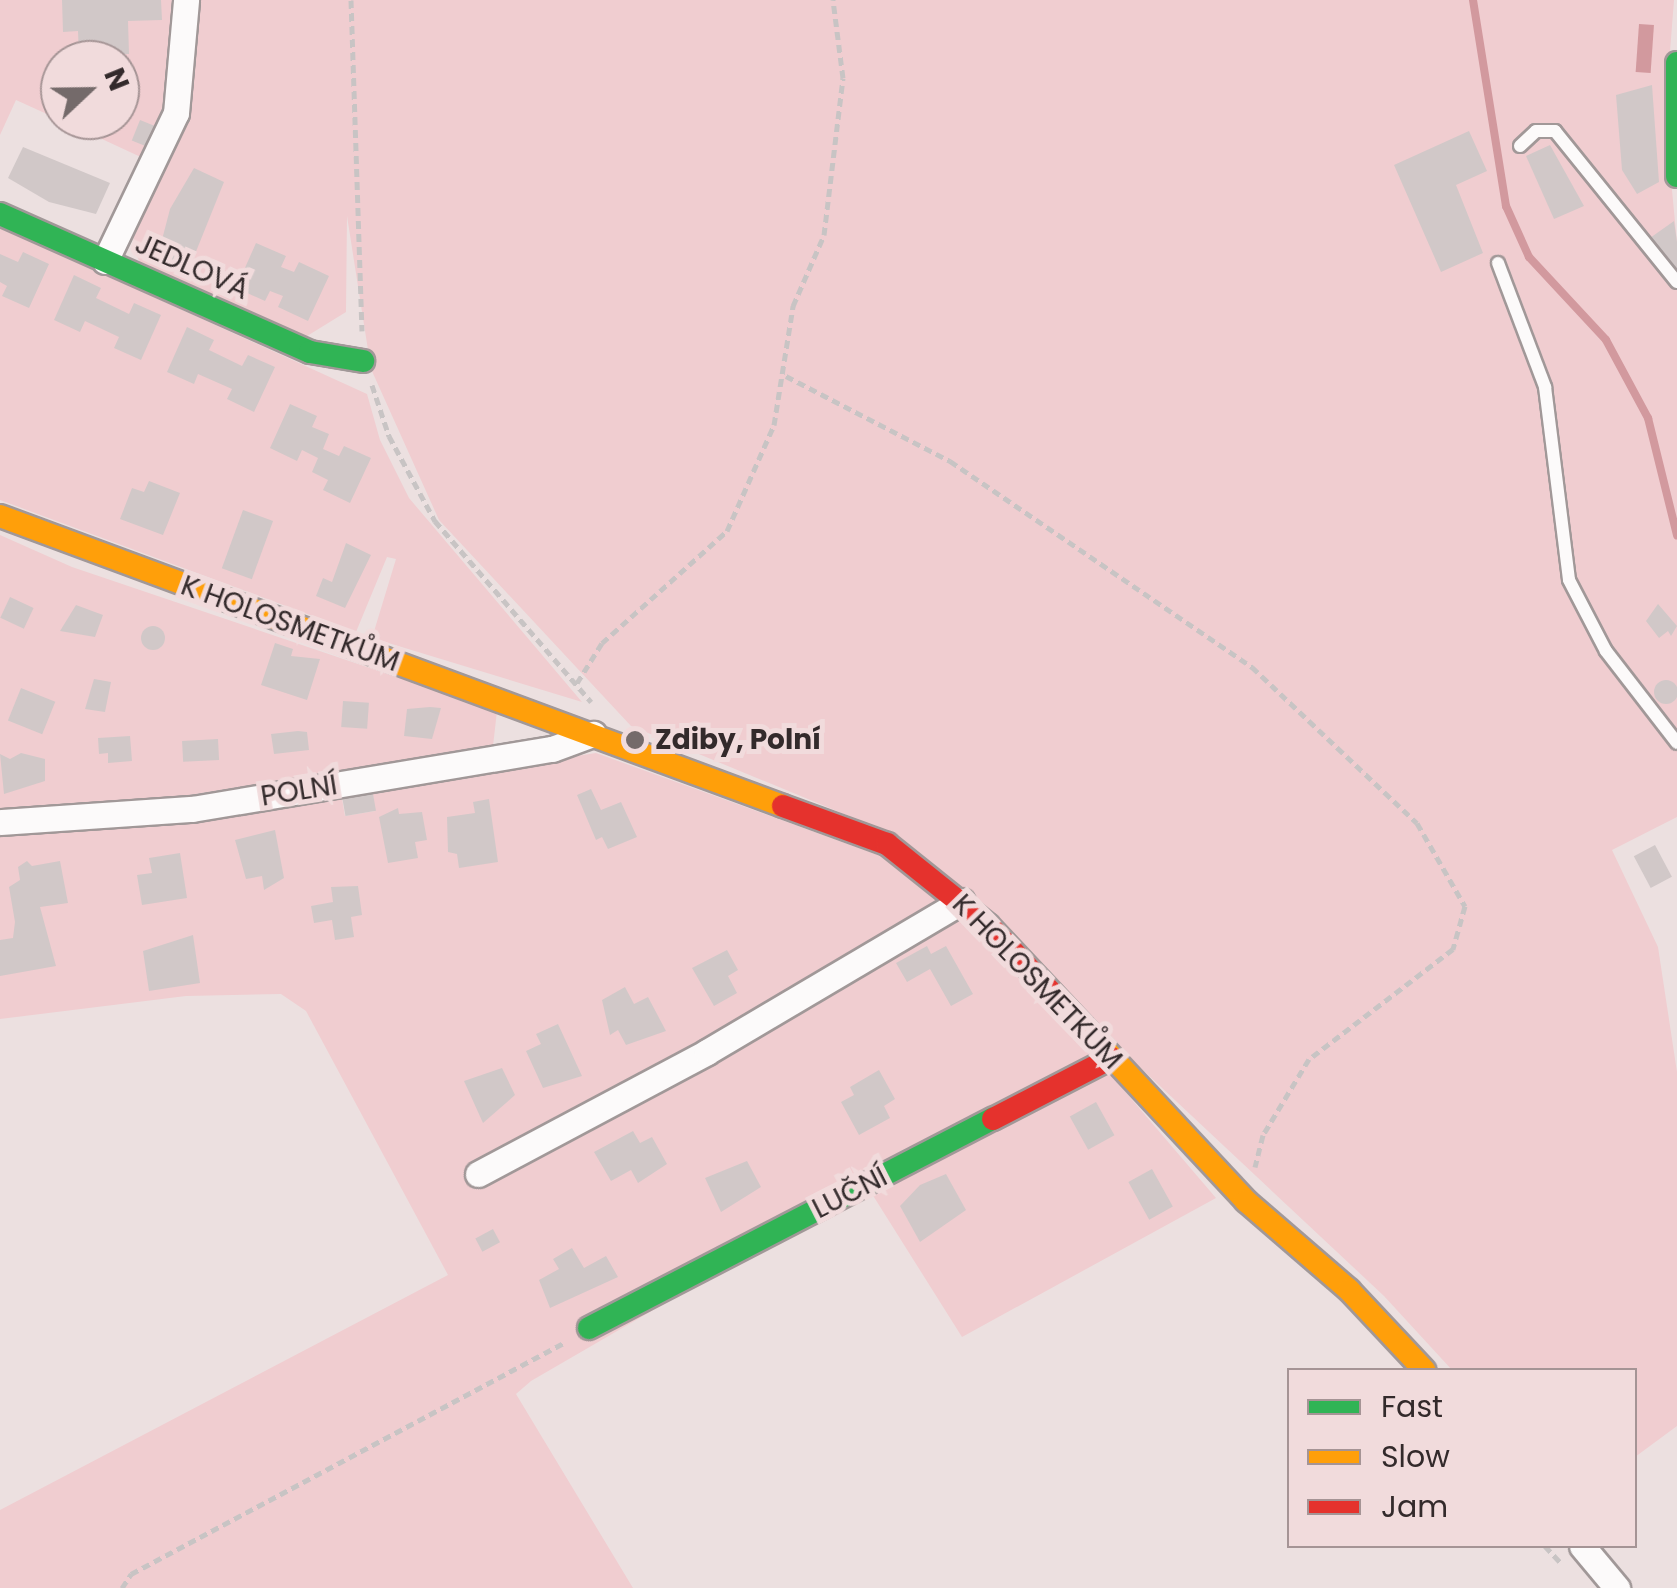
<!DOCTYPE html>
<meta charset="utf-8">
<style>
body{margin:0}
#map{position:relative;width:1677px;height:1588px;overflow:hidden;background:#ece0e0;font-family:Poppins,sans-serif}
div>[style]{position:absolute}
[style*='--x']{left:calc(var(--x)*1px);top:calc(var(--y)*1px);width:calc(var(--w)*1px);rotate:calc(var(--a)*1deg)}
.green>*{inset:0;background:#f0cdd0}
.water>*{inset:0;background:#d2999e;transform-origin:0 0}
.stream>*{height:8px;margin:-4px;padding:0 4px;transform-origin:4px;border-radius:4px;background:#d2999e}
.building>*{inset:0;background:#d1c8c8;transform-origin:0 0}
.round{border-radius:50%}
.path>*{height:5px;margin-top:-2.5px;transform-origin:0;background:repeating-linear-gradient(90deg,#c8c4c4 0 8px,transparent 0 13px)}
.roads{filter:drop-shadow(2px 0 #a19898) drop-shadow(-2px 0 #a19898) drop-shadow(0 2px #a19898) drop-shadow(0 -2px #a19898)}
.lane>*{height:12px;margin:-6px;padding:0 6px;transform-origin:6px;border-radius:6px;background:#fcfafa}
.street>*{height:25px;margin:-12.5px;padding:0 12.5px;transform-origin:12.5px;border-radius:12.5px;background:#fcfafa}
.fast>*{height:22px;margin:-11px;padding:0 11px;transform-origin:11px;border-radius:11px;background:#30b455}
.slow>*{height:22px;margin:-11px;padding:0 11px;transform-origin:11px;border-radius:11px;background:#ff9f0a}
.jam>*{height:22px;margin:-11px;padding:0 11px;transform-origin:11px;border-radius:11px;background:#e5322d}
.dots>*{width:28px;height:28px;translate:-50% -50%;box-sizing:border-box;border:5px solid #f1dbdc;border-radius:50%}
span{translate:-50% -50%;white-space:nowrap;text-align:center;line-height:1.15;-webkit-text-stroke:10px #f1dbdc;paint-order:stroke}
.street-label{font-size:28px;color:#332a2b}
.poi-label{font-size:28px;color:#332a2b;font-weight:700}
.left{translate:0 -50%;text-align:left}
.legend{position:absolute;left:1287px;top:1368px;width:350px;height:180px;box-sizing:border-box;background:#f1dbdc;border:2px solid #a59495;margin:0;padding:12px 18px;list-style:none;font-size:30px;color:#332a2b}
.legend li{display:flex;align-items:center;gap:20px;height:50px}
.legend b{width:50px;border:2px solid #a59495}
.north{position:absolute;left:40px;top:40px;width:100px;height:100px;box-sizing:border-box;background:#f1dbdc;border:2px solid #a59495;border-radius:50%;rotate:68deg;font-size:28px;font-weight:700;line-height:40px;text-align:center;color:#332a2b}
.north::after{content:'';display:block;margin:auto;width:35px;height:45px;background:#746a6a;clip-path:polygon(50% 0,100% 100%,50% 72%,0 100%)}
</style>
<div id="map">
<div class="green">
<div style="clip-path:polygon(0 0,174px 0,170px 86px,145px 159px,61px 120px,120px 120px,120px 60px,60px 60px,60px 120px,16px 100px,0 135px)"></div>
<div style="clip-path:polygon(195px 0,1674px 0,1665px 116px,1677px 243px,1677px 817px,1612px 850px,1658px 947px,1677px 1072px,1677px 1426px,1635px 1457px,1634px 1370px,1452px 1370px,1384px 1296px,890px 833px,631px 726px,439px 520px,371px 369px,347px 216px,346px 312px,299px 341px,142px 266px,133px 249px,134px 232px,186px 104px)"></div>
<div style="clip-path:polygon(0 227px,367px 394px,380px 440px,409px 498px,582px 702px,372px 638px,396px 559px,387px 557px,356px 632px,0 500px)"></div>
<div style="clip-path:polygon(0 535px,72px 567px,497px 711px,493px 746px,159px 800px,0 810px)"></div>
<div style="clip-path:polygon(596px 753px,895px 861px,941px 893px,1069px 1026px,1216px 1198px,962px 1337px,867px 1186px,531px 1381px,516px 1394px,633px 1588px,0 1588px,0 1510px,448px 1275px,306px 1011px,281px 994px,186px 996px,0 1019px,0 834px,150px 825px,341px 793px,345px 816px,375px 811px,372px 788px)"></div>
</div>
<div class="water">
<div style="left:1639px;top:24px;width:15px;height:48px;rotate:4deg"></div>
</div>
<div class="stream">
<div style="--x:1473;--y:0;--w:209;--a:80.9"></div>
<div style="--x:1506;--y:206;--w:56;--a:65.7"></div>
<div style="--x:1529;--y:257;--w:113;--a:47.1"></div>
<div style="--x:1606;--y:340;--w:89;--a:61.7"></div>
<div style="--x:1648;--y:418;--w:121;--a:76.1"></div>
</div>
<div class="building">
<div style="clip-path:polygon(62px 0,161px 0,162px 20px,128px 21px,129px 54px,79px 55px,78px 31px,63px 32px)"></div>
<div style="clip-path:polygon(1652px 85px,1659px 182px,1637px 194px,1622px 170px,1616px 95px)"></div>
<div style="left:140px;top:120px;width:18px;height:22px;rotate:22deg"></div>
<div style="clip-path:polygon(1469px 131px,1487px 171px,1456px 185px,1483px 253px,1441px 272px,1394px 165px)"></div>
<div style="clip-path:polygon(1550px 145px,1584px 206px,1554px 219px,1526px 156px)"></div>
<div style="clip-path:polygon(23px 147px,110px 183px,96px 214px,49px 202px,8px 178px)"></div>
<div style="clip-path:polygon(194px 168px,224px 182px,189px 269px,158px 255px,170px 209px)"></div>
<div style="clip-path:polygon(1674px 221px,1677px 242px,1677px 270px,1650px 238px)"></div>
<div style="clip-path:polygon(256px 243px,286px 256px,281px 267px,294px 272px,299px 262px,329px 276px,308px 321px,278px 307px,283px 296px,270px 291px,265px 301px,236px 288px)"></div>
<div style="clip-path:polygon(23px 252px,49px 264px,29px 308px,2px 296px,7px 286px,0 282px,0 254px,18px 262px)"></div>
<div style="clip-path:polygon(74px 275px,101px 288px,96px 298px,129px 314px,134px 303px,161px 315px,141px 360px,114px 348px,119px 337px,85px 321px,80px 332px,54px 320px)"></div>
<div style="clip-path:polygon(187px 327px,214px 340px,209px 350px,242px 366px,248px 355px,275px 367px,254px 412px,227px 399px,232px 389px,198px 374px,194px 384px,167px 372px)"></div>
<div style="clip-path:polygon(290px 404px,317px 416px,312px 427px,329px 434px,323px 449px,339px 456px,344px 446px,371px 458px,350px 503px,323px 490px,328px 480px,312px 472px,318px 458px,302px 450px,297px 461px,270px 448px)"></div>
<div style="clip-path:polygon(149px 481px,180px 493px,163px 535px,120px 519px,132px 488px,144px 492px)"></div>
<div style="left:243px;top:510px;width:32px;height:62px;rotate:20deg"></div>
<div style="clip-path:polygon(346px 543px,371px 555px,345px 608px,316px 596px,323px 578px,332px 582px)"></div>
<div style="left:10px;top:597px;width:26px;height:23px;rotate:25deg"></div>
<div style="clip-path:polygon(1658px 604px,1677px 626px,1671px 636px,1668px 631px,1659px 638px,1646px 621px)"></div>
<div style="clip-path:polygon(76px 605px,103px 615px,95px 637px,60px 631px)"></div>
<div class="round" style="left:141px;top:626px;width:24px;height:24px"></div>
<div style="clip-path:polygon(275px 643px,293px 649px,291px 656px,320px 659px,307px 700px,261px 685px)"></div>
<div style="clip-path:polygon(94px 679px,111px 682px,105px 712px,85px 709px)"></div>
<div class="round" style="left:1654px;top:680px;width:24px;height:24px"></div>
<div style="left:21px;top:688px;width:37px;height:35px;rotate:22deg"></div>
<div style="left:343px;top:701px;width:26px;height:26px;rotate:4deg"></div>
<div style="clip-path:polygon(430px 707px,441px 708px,432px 739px,404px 736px,407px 709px)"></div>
<div style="clip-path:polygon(298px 731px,307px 732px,309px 750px,274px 754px,271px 734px)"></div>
<div style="clip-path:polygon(130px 736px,132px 761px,108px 763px,108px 753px,99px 754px,98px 738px)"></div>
<div style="left:218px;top:739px;width:21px;height:36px;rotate:87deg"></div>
<div style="clip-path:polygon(21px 753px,45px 759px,45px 781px,4px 794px,0 754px,10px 759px)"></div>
<div style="left:372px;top:788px;width:23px;height:31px;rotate:80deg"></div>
<div style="clip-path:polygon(591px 789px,601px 810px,621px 802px,637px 837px,608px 849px,602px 837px,596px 840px,577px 795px)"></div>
<div style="clip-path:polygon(489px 799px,498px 862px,459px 868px,457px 854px,448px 852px,447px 817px,475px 813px,473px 802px)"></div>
<div style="clip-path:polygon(398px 808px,399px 814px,422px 812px,427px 840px,415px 842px,418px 858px,388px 863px,379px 817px)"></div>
<div style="clip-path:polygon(275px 830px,284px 878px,264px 890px,262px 876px,246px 879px,235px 840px)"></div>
<div style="left:1655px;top:845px;width:36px;height:24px;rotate:62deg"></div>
<div style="clip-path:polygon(180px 853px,187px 898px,142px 905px,137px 875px,152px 873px,149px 858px)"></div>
<div style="clip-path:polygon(27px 861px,32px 866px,60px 861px,68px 903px,40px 907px,56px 966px,0 976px,0 940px,13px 938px,15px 922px,9px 887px,20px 880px,18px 867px)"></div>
<div style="clip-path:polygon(358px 886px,362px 915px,351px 917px,354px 937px,335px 940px,332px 920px,314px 923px,311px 906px,333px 902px,331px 887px)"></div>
<div style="clip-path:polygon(193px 935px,200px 983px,149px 991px,143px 951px)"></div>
<div style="clip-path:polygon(927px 946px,931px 954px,946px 946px,973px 994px,951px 1006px,930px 969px,907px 982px,896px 963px)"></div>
<div style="clip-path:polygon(727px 950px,738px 970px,728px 976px,737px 993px,714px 1006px,692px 968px)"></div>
<div style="clip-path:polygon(625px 987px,634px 1004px,648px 997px,666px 1031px,626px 1045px,618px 1030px,610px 1035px,602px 1000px)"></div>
<div style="clip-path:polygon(558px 1024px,582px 1076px,543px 1088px,526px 1051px,541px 1044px,536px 1034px)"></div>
<div style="clip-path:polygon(502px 1068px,515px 1095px,483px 1123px,464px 1081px)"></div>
<div style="clip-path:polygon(879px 1070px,895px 1099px,884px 1106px,890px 1118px,859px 1135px,841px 1102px,854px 1095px,850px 1087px)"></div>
<div style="left:1096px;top:1102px;width:38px;height:30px;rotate:61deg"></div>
<div style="clip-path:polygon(633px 1131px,640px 1143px,652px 1137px,667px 1164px,638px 1183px,631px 1170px,611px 1181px,594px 1152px)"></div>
<div style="clip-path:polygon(747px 1161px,761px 1187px,721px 1212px,705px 1178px)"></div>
<div style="left:1152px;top:1169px;width:43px;height:27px;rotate:61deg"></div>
<div style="clip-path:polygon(946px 1174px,966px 1210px,920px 1242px,900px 1206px,920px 1185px)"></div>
<div style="left:493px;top:1229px;width:15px;height:20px;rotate:62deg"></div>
<div style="clip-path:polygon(572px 1248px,584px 1268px,606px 1256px,618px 1277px,550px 1308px,539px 1280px,559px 1269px,553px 1259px)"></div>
</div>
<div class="path">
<div style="--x:351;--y:0;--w:331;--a:88.1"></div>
<div style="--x:786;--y:376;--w:185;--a:27.4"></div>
<div style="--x:950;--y:461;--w:366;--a:34.3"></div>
<div style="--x:1252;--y:667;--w:227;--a:43.4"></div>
<div style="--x:1417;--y:823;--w:96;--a:60"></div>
<div style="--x:1465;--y:906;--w:45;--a:105.6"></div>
<div style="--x:1453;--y:949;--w:181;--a:142.6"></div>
<div style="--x:1309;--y:1059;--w:89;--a:121.2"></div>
<div style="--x:1263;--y:1135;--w:33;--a:104"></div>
<div style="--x:372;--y:385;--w:54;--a:71.6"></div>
<div style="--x:389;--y:436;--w:97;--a:61.6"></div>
<div style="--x:435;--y:521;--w:239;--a:49.2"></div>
<div style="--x:577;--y:683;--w:47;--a:-58"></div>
<div style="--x:602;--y:643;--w:168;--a:-41.9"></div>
<div style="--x:727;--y:531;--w:116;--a:-66.1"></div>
<div style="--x:774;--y:425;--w:121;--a:-80.9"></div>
<div style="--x:793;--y:306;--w:77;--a:-66.4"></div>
<div style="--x:824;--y:235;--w:158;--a:-83.1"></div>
<div style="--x:843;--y:78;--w:79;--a:-97.3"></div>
<div style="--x:1545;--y:1546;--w:23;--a:47"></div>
<div style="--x:122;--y:1588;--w:17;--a:-57"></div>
<div style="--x:131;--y:1574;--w:492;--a:-28.1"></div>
</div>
<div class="roads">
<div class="lane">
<div style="--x:1520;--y:146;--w:22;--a:-43"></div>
<div style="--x:1536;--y:131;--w:19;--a:0"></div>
<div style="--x:1555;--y:131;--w:194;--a:51.1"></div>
<div style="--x:1498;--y:263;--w:133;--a:69.2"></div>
<div style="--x:1545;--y:387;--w:194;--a:82.9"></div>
<div style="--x:1569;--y:580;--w:80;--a:62.5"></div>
<div style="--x:1606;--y:651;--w:116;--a:52.3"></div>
</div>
<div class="street">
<div style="--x:105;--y:261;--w:164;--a:-64.4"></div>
<div style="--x:176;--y:113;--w:113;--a:-84.9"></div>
<div style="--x:0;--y:822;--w:192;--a:-3.9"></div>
<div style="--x:192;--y:809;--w:365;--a:-9.5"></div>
<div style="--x:552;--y:749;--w:44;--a:-20.1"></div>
<div style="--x:478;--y:1174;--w:259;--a:-28"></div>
<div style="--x:707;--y:1052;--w:296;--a:-30.6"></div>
<div style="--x:1582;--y:1546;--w:55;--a:50.2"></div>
</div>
<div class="fast">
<div style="--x:1677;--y:63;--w:113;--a:90"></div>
<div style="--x:0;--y:214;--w:339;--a:24"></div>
<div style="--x:310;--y:352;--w:54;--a:9.6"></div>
<div style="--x:589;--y:1328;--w:455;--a:-27.4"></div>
</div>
<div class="slow">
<div style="--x:0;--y:516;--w:835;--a:20.32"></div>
<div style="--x:1096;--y:1040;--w:220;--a:47"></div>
<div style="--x:1246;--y:1201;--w:136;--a:40.8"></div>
<div style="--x:1349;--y:1290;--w:110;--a:46.8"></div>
</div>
<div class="jam">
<div style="--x:783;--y:806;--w:111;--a:20.1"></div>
<div style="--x:887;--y:844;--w:129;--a:38.7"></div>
<div style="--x:988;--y:925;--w:158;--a:46.8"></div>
<div style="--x:993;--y:1119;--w:133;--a:-27.3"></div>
</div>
</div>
<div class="dots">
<div style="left:635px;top:740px;background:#746a6a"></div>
</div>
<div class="street-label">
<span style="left:192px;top:267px;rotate:24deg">JEDLOVÁ</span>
<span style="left:290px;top:624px;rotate:20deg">K HOLOSMETKŮM</span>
<span style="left:299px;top:791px;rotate:-9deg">POLNÍ</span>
<span style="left:1037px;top:982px;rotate:46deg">K HOLOSMETKŮM</span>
<span style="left:850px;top:1193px;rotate:-27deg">LUČNÍ</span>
</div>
<div class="poi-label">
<span class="left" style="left:655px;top:740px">Zdiby, Polní</span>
</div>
<ul class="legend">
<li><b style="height:12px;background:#30b455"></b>Fast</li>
<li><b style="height:12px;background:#ff9f0a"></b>Slow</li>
<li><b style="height:12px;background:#e5322d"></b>Jam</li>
</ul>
<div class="north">N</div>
</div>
